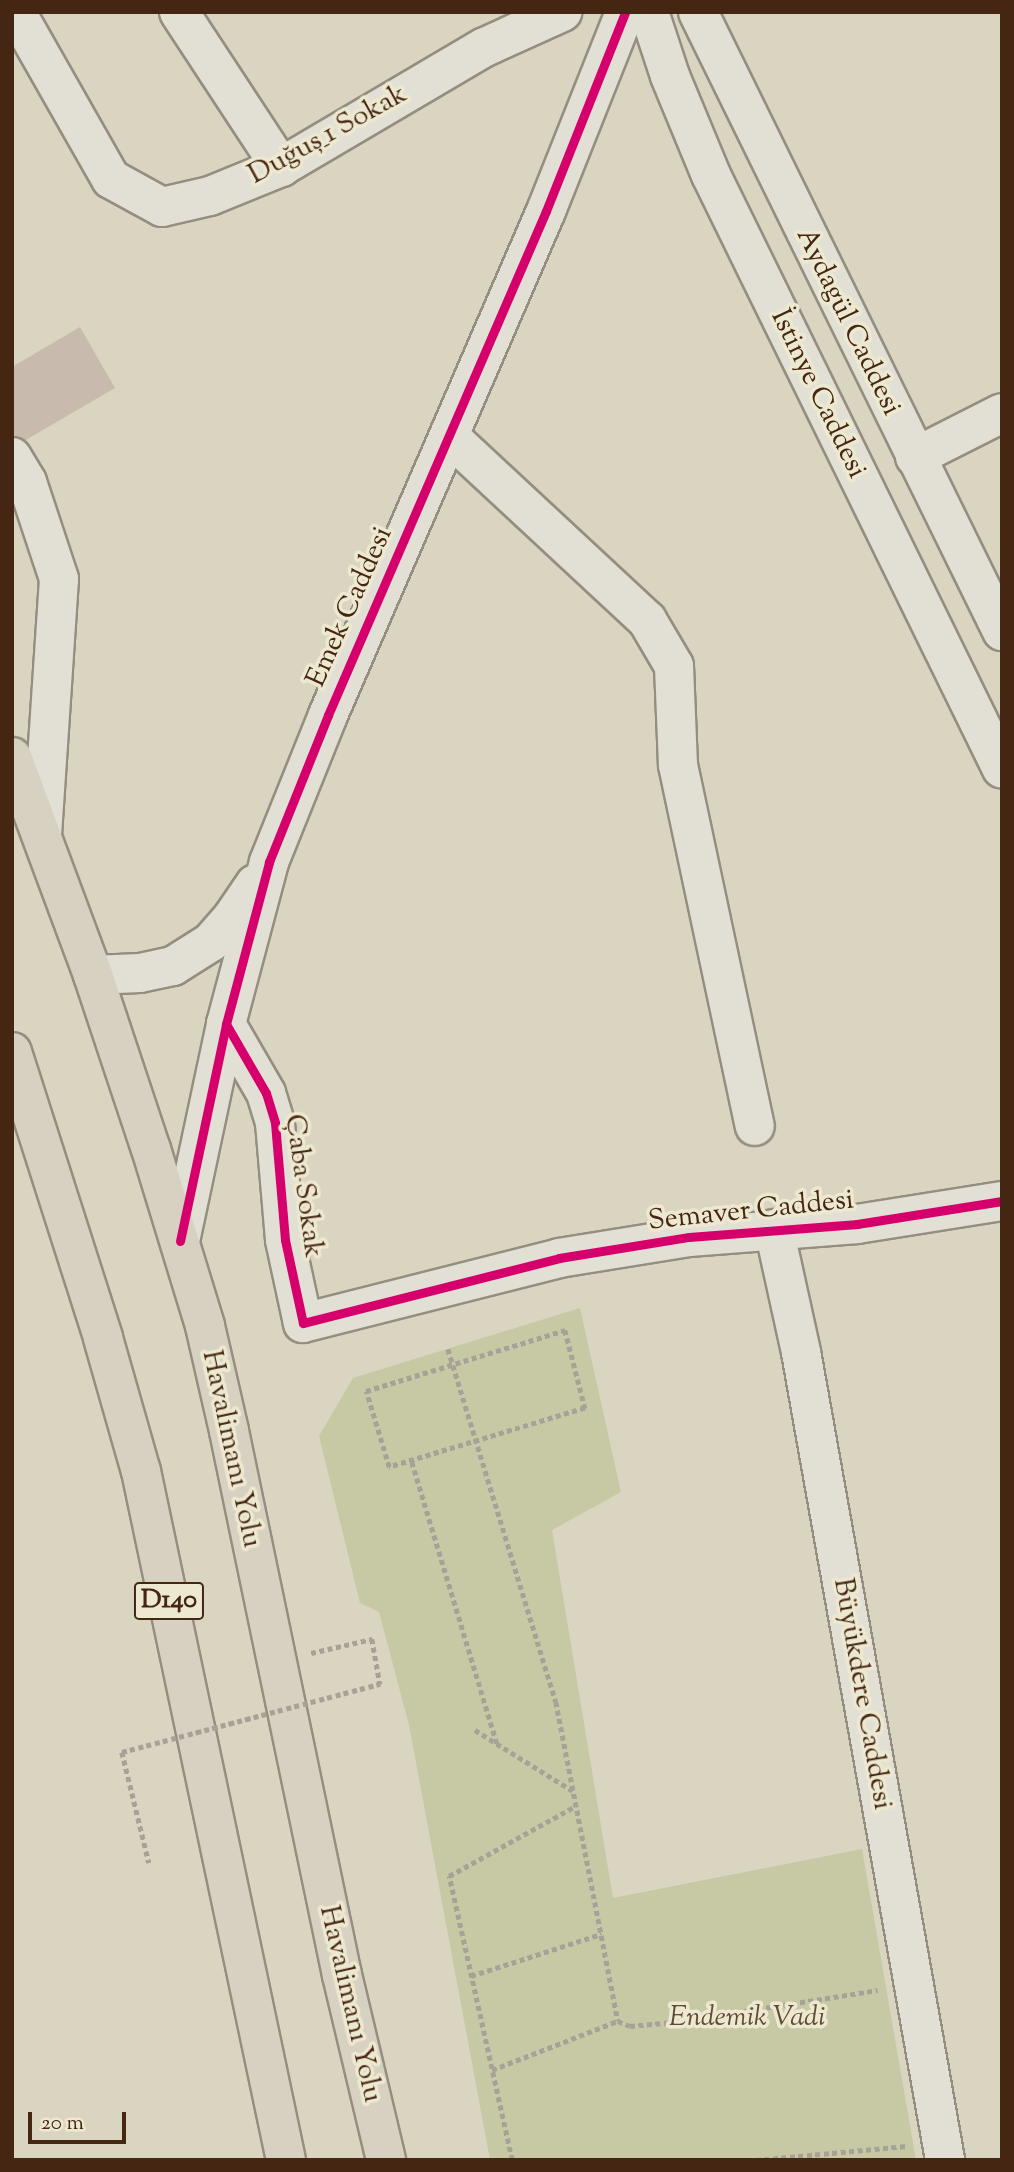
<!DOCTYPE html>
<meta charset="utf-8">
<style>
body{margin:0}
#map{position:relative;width:1014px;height:2172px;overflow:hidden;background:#dad5c0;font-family:"Sorts Mill Goudy",serif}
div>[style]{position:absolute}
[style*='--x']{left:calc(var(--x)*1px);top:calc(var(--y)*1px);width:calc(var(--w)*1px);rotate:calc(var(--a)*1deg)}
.green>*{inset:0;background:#c6c9a4}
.building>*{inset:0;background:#c8bbae}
.path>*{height:4.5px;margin-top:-2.25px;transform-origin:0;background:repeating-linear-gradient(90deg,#a7a197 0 5px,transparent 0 8.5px)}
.roads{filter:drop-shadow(2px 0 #958e80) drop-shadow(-2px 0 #958e80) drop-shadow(0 2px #958e80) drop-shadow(0 -2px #958e80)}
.minor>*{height:38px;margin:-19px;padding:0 19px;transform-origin:19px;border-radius:19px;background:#e2e0d5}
.highway>*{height:38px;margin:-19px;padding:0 19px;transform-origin:19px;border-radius:19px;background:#d7d1c1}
.path-bridge>*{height:4.5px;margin-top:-2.25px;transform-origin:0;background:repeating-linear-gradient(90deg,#a7a197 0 5px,transparent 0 8.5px)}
.cycleway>*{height:9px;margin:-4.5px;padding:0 4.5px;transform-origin:4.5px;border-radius:4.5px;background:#d6006c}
span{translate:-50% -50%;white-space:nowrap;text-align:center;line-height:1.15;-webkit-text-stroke:7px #ede8d0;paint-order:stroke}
.shield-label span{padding:2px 5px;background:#ede8d0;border:2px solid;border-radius:5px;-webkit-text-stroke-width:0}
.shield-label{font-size:26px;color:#452613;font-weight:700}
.street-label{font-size:28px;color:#452613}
.park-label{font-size:28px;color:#614c32;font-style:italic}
.frame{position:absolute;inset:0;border:14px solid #452613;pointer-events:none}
.scale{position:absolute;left:28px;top:2112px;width:98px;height:32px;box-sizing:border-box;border:4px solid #452613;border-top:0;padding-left:9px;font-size:21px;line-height:24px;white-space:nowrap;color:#452613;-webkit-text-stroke:5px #ede8d0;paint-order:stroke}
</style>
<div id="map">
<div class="green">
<div style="clip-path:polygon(580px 1308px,621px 1492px,552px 1530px,613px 1898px,862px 1849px,916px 2160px,490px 2160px,409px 1725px,379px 1612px,360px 1603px,319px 1436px,353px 1378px)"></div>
</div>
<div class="building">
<div style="clip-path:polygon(80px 327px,115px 388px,12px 448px,12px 367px)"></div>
</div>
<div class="path">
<div style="--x:565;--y:1330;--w:81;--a:75.6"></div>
<div style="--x:585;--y:1408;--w:205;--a:163.2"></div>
<div style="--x:389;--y:1467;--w:79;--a:-106.8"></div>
<div style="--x:366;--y:1391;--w:208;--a:-17"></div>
<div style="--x:448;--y:1349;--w:369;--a:73"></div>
<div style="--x:556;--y:1702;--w:325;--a:79"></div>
<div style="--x:618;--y:2021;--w:13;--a:23"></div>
<div style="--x:630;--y:2026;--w:44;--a:-5.2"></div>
<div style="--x:674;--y:2022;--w:206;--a:-8.9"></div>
<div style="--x:412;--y:1462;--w:294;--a:73.2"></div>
<div style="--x:311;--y:1653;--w:63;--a:-12.9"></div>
<div style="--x:372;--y:1639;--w:46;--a:79.9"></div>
<div style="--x:475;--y:1730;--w:115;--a:31.9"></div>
<div style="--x:122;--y:1752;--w:114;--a:76.3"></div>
<div style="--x:471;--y:1976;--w:137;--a:-17.9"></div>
<div style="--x:492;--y:2070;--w:135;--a:-21.3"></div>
<div style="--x:512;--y:2160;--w:291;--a:-102.5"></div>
<div style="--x:449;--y:1876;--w:145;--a:-28.9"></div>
<div style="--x:756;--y:2160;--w:151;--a:-5.3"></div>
</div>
<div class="roads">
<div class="minor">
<div style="--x:16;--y:12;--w:192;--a:60.4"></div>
<div style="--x:111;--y:179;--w:58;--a:28.8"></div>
<div style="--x:162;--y:207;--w:49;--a:-12.9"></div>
<div style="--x:210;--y:196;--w:77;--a:-22.2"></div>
<div style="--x:281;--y:167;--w:237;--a:-30.5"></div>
<div style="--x:485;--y:47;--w:85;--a:-24.4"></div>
<div style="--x:179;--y:12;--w:186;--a:56.7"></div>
<div style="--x:649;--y:12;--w:67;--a:71.8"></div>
<div style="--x:670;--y:76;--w:107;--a:67.5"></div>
<div style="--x:711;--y:175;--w:661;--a:63.9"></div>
<div style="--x:698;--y:12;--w:690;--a:63.84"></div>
<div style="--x:450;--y:437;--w:269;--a:42.9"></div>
<div style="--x:647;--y:620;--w:53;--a:59.6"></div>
<div style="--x:674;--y:666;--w:99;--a:87.7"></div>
<div style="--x:678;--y:765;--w:369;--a:78"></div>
<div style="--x:12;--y:457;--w:29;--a:59"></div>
<div style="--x:27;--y:482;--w:102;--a:71.7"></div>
<div style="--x:59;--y:579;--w:254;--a:93.8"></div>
<div style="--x:915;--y:457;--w:97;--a:-26.8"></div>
<div style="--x:93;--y:975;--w:47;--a:-2.4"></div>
<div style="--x:140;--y:973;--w:34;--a:-12"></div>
<div style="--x:173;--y:966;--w:45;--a:-32.3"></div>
<div style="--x:211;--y:942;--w:32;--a:-49"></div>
<div style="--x:232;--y:918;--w:41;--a:-55.9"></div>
<div style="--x:226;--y:1024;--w:80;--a:59.9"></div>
<div style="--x:266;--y:1093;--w:31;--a:73"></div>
<div style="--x:275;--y:1123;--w:117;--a:85.1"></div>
<div style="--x:285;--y:1240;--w:85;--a:77.8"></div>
<div style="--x:303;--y:1323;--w:264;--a:-14.2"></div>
<div style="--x:559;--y:1258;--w:132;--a:-9.2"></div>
<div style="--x:689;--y:1237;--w:169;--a:-4.4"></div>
<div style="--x:857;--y:1224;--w:147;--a:-9"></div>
<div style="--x:774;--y:1229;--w:126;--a:77.6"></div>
<div style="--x:801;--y:1352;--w:821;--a:79.89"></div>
<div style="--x:180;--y:1241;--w:222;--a:-78"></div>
<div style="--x:226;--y:1024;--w:168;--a:-75.1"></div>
<div style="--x:269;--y:862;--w:158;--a:-68.1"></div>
<div style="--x:328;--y:715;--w:549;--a:-66.61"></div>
<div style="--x:546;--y:211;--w:214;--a:-68.3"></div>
</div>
<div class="highway">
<div style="--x:12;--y:757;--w:233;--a:69.6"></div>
<div style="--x:93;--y:975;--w:183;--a:71.6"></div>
<div style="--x:151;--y:1149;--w:185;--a:73"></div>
<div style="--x:205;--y:1326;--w:108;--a:77.1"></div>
<div style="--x:229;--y:1431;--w:556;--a:78.27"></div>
<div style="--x:342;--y:1975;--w:190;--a:76.6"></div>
<div style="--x:12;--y:1052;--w:300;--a:72.3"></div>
<div style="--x:103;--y:1338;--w:138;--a:74.1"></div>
<div style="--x:141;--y:1471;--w:704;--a:78.12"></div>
</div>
</div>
<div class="path-bridge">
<div style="--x:122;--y:1752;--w:267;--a:-14.8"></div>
</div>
<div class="cycleway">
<div style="--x:226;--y:1024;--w:80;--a:59.9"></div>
<div style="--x:266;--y:1093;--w:31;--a:73"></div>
<div style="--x:275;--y:1123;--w:117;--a:85.1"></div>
<div style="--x:285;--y:1240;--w:85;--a:77.8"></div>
<div style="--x:303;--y:1323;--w:264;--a:-14.2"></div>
<div style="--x:559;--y:1258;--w:132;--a:-9.2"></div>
<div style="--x:689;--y:1237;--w:169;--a:-4.4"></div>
<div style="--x:857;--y:1224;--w:147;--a:-9"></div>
<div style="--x:180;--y:1241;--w:222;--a:-78"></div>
<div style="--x:226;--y:1024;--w:168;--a:-75.1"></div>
<div style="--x:269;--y:862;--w:158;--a:-68.1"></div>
<div style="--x:328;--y:715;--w:549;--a:-66.61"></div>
<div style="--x:546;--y:211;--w:214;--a:-68.3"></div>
</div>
<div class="shield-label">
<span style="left:169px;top:1601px">D140</span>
</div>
<div class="street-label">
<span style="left:328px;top:135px;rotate:-29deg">Duğuş_1 Sokak</span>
<span style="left:848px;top:322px;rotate:64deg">Aydagül Caddesi</span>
<span style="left:818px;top:394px;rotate:64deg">İstinye Caddesi</span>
<span style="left:350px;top:607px;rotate:-66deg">Emek Caddesi</span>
<span style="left:303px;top:1186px;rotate:82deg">Çaba Sokak</span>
<span style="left:751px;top:1211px;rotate:-6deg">Semaver Caddesi</span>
<span style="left:231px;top:1449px;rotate:78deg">Havalimanı Yolu</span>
<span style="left:862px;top:1694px;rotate:80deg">Büyükdere Caddesi</span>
<span style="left:350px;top:2004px;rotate:77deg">Havalimanı Yolu</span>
</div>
<div class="park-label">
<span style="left:747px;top:2018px">Endemik Vadi</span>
</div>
<div class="frame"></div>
<div class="scale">20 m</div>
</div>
